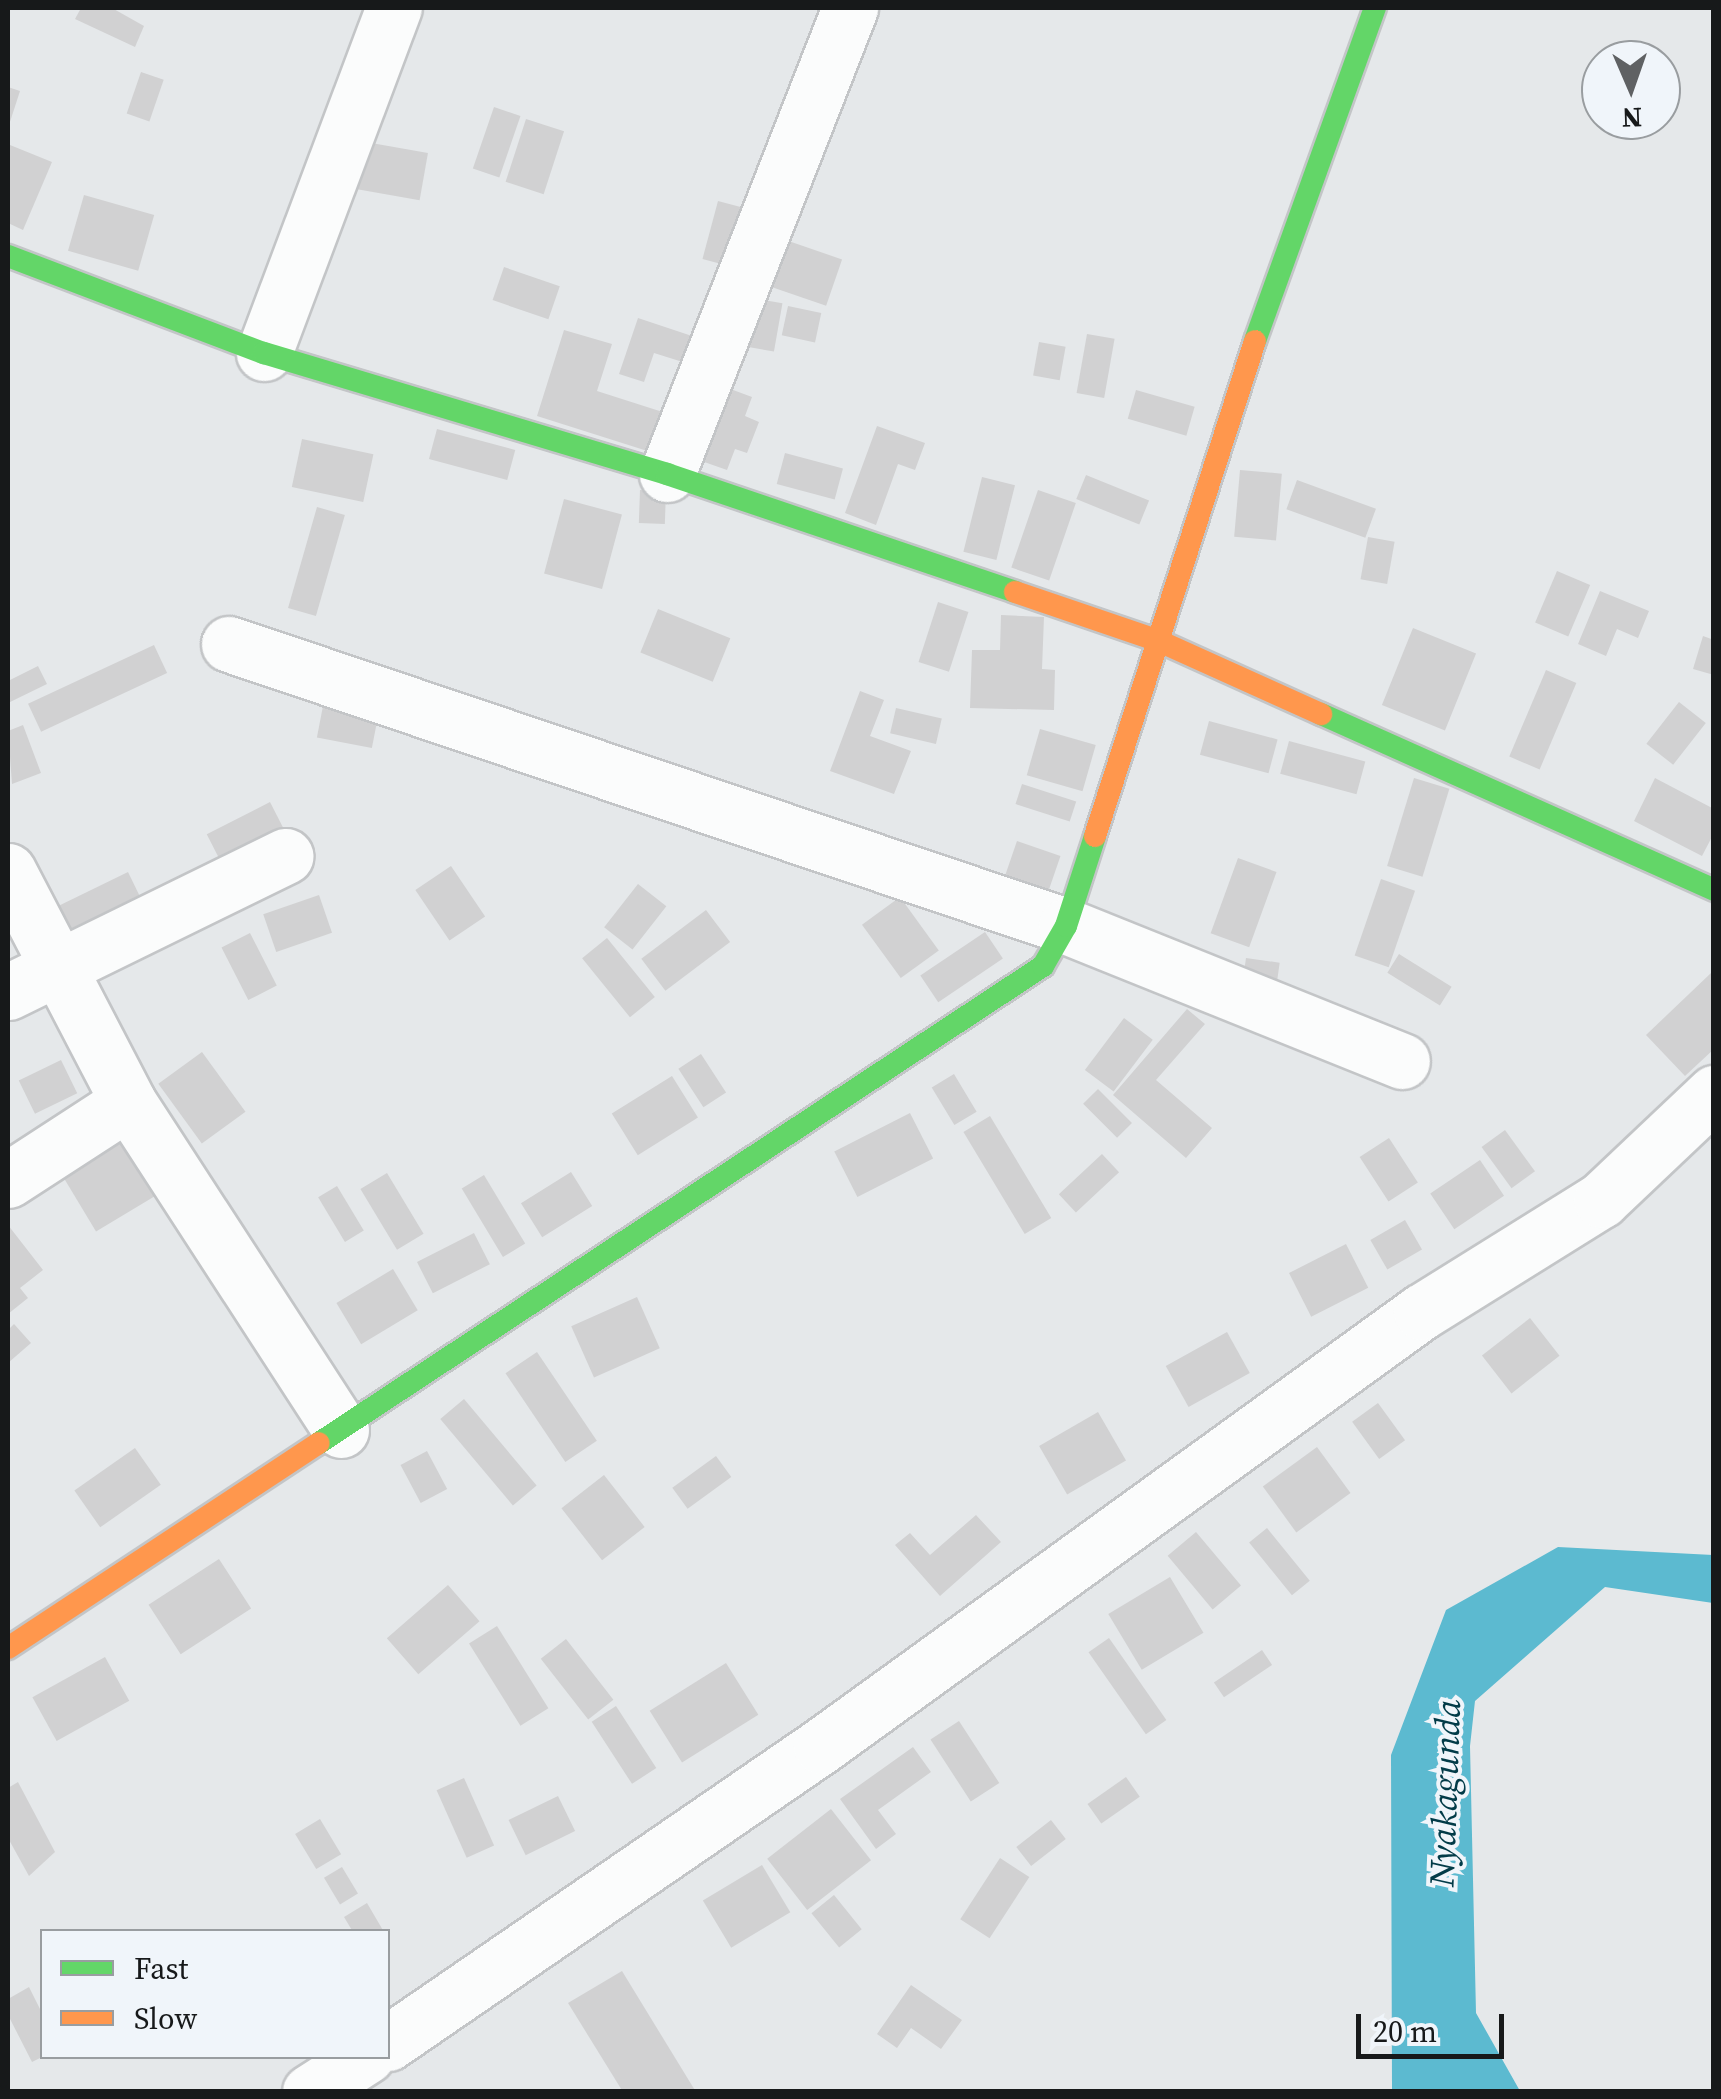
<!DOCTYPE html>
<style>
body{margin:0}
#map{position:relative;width:1721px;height:2099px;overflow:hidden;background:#e5e8ea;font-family:"Source Serif 4",serif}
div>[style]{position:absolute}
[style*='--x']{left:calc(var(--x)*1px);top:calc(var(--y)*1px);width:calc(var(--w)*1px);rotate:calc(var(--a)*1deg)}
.water>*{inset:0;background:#5cbad0}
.building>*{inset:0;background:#d1d1d2;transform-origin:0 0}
.roads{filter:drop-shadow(2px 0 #c3c5c7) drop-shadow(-2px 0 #c3c5c7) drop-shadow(0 2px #c3c5c7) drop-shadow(0 -2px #c3c5c7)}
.street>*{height:55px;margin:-27.5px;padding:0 27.5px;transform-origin:27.5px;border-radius:27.5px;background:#fbfcfc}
.fast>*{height:22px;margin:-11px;padding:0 11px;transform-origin:11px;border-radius:11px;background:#63d668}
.slow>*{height:22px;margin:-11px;padding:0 11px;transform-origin:11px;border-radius:11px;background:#ff974d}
span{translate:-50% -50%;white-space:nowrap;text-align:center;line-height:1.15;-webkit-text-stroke:8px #f0f5fa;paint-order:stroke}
.water-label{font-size:35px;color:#023b48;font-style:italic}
.frame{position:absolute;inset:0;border:10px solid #17191a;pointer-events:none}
.legend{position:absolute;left:40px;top:1929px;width:350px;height:130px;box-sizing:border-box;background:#f0f5fa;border:2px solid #999da0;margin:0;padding:12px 18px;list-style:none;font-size:30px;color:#17191a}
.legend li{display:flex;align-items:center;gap:20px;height:50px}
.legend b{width:50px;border:2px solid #999da0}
.north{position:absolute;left:1581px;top:40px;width:100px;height:100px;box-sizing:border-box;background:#f0f5fa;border:2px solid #999da0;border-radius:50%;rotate:178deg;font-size:28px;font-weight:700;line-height:40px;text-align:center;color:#17191a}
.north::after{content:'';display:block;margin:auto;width:35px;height:45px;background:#5f6163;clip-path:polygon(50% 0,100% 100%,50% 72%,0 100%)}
.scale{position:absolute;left:1356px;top:2014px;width:148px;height:45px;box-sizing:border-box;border:5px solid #17191a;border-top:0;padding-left:12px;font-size:30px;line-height:35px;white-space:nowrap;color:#17191a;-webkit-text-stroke:8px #f0f5fa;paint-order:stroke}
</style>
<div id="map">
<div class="water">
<div style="clip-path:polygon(1558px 1547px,1713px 1555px,1713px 1603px,1605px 1587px,1475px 1701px,1470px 1746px,1476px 2013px,1520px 2091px,1392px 2091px,1391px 1755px,1446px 1610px)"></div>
</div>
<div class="building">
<div style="clip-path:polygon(81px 8px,112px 8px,144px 26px,135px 47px,75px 19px)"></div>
<div style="left:141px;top:72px;width:24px;height:44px;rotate:19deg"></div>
<div style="clip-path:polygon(8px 87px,20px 91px,8px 128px)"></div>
<div style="left:494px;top:107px;width:28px;height:65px;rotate:19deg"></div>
<div style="left:526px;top:119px;width:40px;height:66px;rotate:18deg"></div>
<div style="left:360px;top:141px;width:69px;height:48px;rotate:10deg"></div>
<div style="clip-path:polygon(10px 145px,52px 162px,23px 230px,8px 223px)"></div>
<div style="left:84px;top:195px;width:73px;height:58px;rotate:16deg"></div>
<div style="left:718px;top:201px;width:38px;height:60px;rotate:15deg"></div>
<div style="left:774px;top:236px;width:72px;height:49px;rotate:19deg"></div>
<div style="left:504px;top:267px;width:59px;height:35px;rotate:19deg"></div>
<div style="left:747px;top:297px;width:36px;height:49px;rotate:10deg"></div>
<div style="left:788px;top:306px;width:34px;height:30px;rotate:12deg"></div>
<div style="clip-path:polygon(638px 318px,698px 338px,689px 364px,654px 353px,644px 382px,619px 374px)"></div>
<div style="clip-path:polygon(564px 330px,612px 344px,597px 391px,672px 415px,660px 455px,537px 416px)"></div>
<div style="left:1087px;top:334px;width:28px;height:60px;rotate:10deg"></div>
<div style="left:1039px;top:342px;width:27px;height:34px;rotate:10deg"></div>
<div style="clip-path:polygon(717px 384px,752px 397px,745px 416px,759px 422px,747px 453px,735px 449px,727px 470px,690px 457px)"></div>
<div style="left:1136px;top:390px;width:61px;height:30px;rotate:16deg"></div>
<div style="clip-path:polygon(877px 426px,925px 443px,915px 470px,898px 464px,876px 525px,845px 513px)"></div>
<div style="left:437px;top:429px;width:81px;height:31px;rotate:15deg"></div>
<div style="left:302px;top:439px;width:73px;height:49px;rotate:12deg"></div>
<div style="left:785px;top:453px;width:60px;height:32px;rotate:15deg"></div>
<div style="left:1240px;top:470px;width:42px;height:67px;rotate:5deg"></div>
<div style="left:1086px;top:475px;width:68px;height:26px;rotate:22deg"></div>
<div style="left:982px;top:477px;width:34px;height:77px;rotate:14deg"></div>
<div style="left:1297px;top:480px;width:84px;height:31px;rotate:20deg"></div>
<div style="left:640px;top:490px;width:26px;height:33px;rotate:2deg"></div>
<div style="left:1038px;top:490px;width:40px;height:82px;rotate:19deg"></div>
<div style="left:564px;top:499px;width:60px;height:77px;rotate:15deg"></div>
<div style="left:317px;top:507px;width:29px;height:105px;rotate:16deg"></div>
<div style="left:1368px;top:537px;width:27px;height:43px;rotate:10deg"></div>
<div style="left:1557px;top:571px;width:36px;height:56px;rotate:23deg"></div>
<div style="clip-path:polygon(1600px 591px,1649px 611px,1638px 638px,1617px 629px,1606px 656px,1578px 644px)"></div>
<div style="left:938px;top:602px;width:32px;height:63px;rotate:18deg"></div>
<div style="left:658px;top:609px;width:78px;height:47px;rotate:22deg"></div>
<div style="clip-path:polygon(1001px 615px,1044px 617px,1042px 669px,1055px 670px,1054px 710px,970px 708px,972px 650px,1000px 650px)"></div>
<div style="left:1413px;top:628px;width:68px;height:83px;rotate:22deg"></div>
<div style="clip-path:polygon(1703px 636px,1714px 640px,1714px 675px,1693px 669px)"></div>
<div style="left:154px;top:645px;width:31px;height:139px;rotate:65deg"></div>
<div style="clip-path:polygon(38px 666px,47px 684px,8px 703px,8px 681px)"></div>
<div style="left:1546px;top:670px;width:33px;height:94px;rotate:23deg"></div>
<div style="clip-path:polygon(860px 691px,884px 700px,870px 736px,911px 751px,894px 794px,830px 771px)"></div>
<div style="left:1679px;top:702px;width:34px;height:53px;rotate:38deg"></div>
<div style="left:323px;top:706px;width:56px;height:32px;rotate:11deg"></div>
<div style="left:896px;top:708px;width:47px;height:26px;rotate:13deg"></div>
<div style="left:1209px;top:721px;width:71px;height:35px;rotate:15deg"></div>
<div style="clip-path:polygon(23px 725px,41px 773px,12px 784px,8px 731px)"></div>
<div style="left:1040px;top:729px;width:58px;height:48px;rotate:16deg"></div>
<div style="left:1289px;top:741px;width:79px;height:34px;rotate:15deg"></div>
<div style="left:1414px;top:778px;width:37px;height:92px;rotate:17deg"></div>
<div style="clip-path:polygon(1655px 778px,1714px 809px,1714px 833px,1702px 856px,1634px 821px)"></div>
<div style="left:1022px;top:784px;width:57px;height:21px;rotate:18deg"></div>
<div style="left:270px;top:802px;width:31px;height:71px;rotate:63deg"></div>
<div style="left:1017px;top:841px;width:46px;height:42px;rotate:19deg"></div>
<div style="left:1238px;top:858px;width:41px;height:80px;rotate:20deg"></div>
<div style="left:451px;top:866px;width:61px;height:43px;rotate:56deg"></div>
<div style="left:128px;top:872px;width:30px;height:85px;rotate:64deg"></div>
<div style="left:1381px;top:879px;width:36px;height:81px;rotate:19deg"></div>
<div style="left:638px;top:884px;width:36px;height:55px;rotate:38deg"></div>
<div style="left:319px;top:895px;width:40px;height:59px;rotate:71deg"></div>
<div style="left:900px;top:897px;width:66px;height:47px;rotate:54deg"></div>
<div style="left:706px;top:910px;width:40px;height:81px;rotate:53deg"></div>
<div style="left:985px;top:932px;width:32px;height:78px;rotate:56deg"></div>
<div style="left:250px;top:933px;width:59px;height:32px;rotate:63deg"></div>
<div style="left:607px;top:938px;width:76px;height:32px;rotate:51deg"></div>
<div style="left:1399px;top:954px;width:62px;height:22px;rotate:32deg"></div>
<div style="left:1246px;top:958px;width:34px;height:27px;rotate:8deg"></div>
<div style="clip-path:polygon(1711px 973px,1714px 1049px,1685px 1076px,1646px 1035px)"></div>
<div style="clip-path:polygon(1187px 1009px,1205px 1024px,1156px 1080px,1212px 1128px,1186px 1158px,1113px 1095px)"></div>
<div style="left:1124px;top:1018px;width:36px;height:65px;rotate:37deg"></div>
<div style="left:202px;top:1052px;width:74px;height:54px;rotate:54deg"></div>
<div style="left:701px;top:1054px;width:46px;height:27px;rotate:57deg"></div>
<div style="left:61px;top:1060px;width:37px;height:47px;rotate:64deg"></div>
<div style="left:954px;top:1074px;width:44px;height:26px;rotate:59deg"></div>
<div style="left:672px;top:1076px;width:49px;height:71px;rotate:58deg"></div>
<div style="left:1098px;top:1089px;width:48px;height:21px;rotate:45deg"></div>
<div style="left:910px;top:1113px;width:51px;height:85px;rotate:63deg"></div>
<div style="left:990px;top:1116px;width:119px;height:31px;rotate:59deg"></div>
<div style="left:127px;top:1122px;width:78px;height:83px;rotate:59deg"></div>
<div style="left:1505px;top:1130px;width:51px;height:29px;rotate:54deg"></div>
<div style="left:1389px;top:1138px;width:53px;height:35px;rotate:57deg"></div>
<div style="left:1102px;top:1154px;width:25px;height:59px;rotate:47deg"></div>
<div style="left:1480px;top:1160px;width:43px;height:60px;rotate:56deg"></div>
<div style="left:571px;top:1172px;width:40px;height:59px;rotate:58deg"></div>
<div style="left:387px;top:1173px;width:71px;height:31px;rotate:59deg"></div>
<div style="left:484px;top:1175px;width:80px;height:26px;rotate:59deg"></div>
<div style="left:337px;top:1186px;width:52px;height:22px;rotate:59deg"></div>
<div style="left:1405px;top:1220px;width:34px;height:40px;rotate:60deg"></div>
<div style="clip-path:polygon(8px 1225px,43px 1270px,20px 1288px,28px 1298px,8px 1314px)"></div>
<div style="left:474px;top:1233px;width:35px;height:64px;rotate:63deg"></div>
<div style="left:1346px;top:1244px;width:49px;height:64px;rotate:63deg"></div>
<div style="left:393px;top:1269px;width:48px;height:66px;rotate:59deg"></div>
<div style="left:637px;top:1297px;width:56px;height:72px;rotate:66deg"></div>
<div style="left:1530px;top:1318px;width:48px;height:61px;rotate:52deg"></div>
<div style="clip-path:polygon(14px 1324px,31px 1343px,8px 1363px,8px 1330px)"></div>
<div style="left:1227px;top:1332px;width:47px;height:70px;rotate:61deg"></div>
<div style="left:537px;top:1352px;width:107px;height:38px;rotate:56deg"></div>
<div style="left:464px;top:1399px;width:113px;height:31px;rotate:50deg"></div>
<div style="left:1378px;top:1403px;width:46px;height:32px;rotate:54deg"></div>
<div style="left:1098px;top:1412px;width:56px;height:68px;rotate:60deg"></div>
<div style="left:1317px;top:1447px;width:57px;height:67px;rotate:54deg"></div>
<div style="left:135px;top:1448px;width:45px;height:74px;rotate:55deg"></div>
<div style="left:427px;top:1451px;width:43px;height:30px;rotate:62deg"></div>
<div style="left:716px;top:1456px;width:26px;height:54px;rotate:54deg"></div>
<div style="left:604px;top:1475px;width:66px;height:54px;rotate:52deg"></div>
<div style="clip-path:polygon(976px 1515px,1001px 1542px,940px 1596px,895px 1545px,910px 1533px,930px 1555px)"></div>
<div style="left:1267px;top:1528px;width:68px;height:23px;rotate:51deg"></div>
<div style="left:1196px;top:1532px;width:70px;height:37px;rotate:50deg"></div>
<div style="left:219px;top:1559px;width:59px;height:84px;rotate:57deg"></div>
<div style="left:1170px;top:1577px;width:65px;height:72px;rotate:59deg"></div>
<div style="left:448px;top:1585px;width:48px;height:81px;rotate:49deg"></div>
<div style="left:497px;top:1626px;width:97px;height:33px;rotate:58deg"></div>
<div style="left:1109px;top:1638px;width:100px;height:25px;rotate:55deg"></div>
<div style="left:566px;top:1639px;width:77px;height:32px;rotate:52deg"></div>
<div style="left:1262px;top:1650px;width:18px;height:58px;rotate:56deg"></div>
<div style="left:105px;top:1657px;width:50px;height:83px;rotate:61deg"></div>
<div style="left:726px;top:1663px;width:61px;height:90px;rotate:58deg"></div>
<div style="left:616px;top:1706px;width:74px;height:29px;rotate:57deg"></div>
<div style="left:959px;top:1721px;width:74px;height:34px;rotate:57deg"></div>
<div style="clip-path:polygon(913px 1747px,931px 1772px,878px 1810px,896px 1834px,876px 1849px,840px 1799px)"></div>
<div style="left:1126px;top:1777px;width:24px;height:47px;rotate:55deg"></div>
<div style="left:464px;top:1778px;width:74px;height:30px;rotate:66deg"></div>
<div style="clip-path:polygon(18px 1782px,55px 1852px,29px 1876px,8px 1838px,8px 1788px)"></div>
<div style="left:558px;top:1796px;width:39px;height:55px;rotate:64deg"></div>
<div style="left:831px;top:1809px;width:65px;height:81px;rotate:52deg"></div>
<div style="left:320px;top:1819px;width:41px;height:29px;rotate:59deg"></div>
<div style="left:1051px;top:1820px;width:24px;height:44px;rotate:52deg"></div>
<div style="left:1000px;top:1858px;width:35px;height:73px;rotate:33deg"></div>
<div style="left:762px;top:1865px;width:55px;height:69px;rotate:59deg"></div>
<div style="left:342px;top:1867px;width:31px;height:21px;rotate:59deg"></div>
<div style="left:834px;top:1895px;width:44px;height:29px;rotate:51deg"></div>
<div style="clip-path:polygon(367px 1903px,384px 1932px,353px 1932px,344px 1917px)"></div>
<div style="clip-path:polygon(622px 1971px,696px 2092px,623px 2092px,568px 2003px)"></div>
<div style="clip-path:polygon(911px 1985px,962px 2020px,941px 2049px,911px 2028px,897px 2048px,877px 2034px)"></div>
<div style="clip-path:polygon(29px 1987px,42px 2013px,42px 2057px,32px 2062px,8px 2015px,8px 1999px)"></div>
</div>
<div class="roads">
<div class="street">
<div style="--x:264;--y:353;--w:369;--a:-69.4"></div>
<div style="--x:667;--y:474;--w:501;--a:-68.56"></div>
<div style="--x:229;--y:644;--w:883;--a:18.62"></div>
<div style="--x:1066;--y:926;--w:362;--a:21.9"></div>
<div style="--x:8;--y:871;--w:260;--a:62.5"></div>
<div style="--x:8;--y:992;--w:309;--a:-26.1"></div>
<div style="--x:8;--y:1180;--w:143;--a:-33"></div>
<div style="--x:128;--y:1102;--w:391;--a:57"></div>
<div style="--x:388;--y:2043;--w:525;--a:-34.45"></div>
<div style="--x:821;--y:1746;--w:741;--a:-35.88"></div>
<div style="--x:1421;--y:1312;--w:212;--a:-31.9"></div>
<div style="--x:1601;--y:1200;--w:156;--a:-43.4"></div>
<div style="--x:310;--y:2092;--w:67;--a:-32.7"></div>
</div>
<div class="fast">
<div style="--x:8;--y:256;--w:274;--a:20.8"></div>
<div style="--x:264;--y:353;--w:421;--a:16.7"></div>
<div style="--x:667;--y:474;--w:367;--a:18.7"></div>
<div style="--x:1255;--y:341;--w:354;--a:-70.2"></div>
<div style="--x:1321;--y:714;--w:431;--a:24.1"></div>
<div style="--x:319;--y:1443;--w:867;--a:-33.38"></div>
<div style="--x:1043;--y:966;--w:46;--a:-60.1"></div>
<div style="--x:1066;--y:926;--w:95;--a:-72.1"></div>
</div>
<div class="slow">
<div style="--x:1015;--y:592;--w:152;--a:18.8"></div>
<div style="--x:1159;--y:641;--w:178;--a:24.3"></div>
<div style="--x:1095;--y:836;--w:520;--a:-72.09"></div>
<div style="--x:8;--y:1648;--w:372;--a:-33.4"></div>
</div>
</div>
<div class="water-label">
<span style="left:1445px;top:1793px;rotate:-88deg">Nyakagunda</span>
</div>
<div class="frame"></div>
<ul class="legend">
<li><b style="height:12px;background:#63d668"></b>Fast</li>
<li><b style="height:12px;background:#ff974d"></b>Slow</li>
</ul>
<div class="north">N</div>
<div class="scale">20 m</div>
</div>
